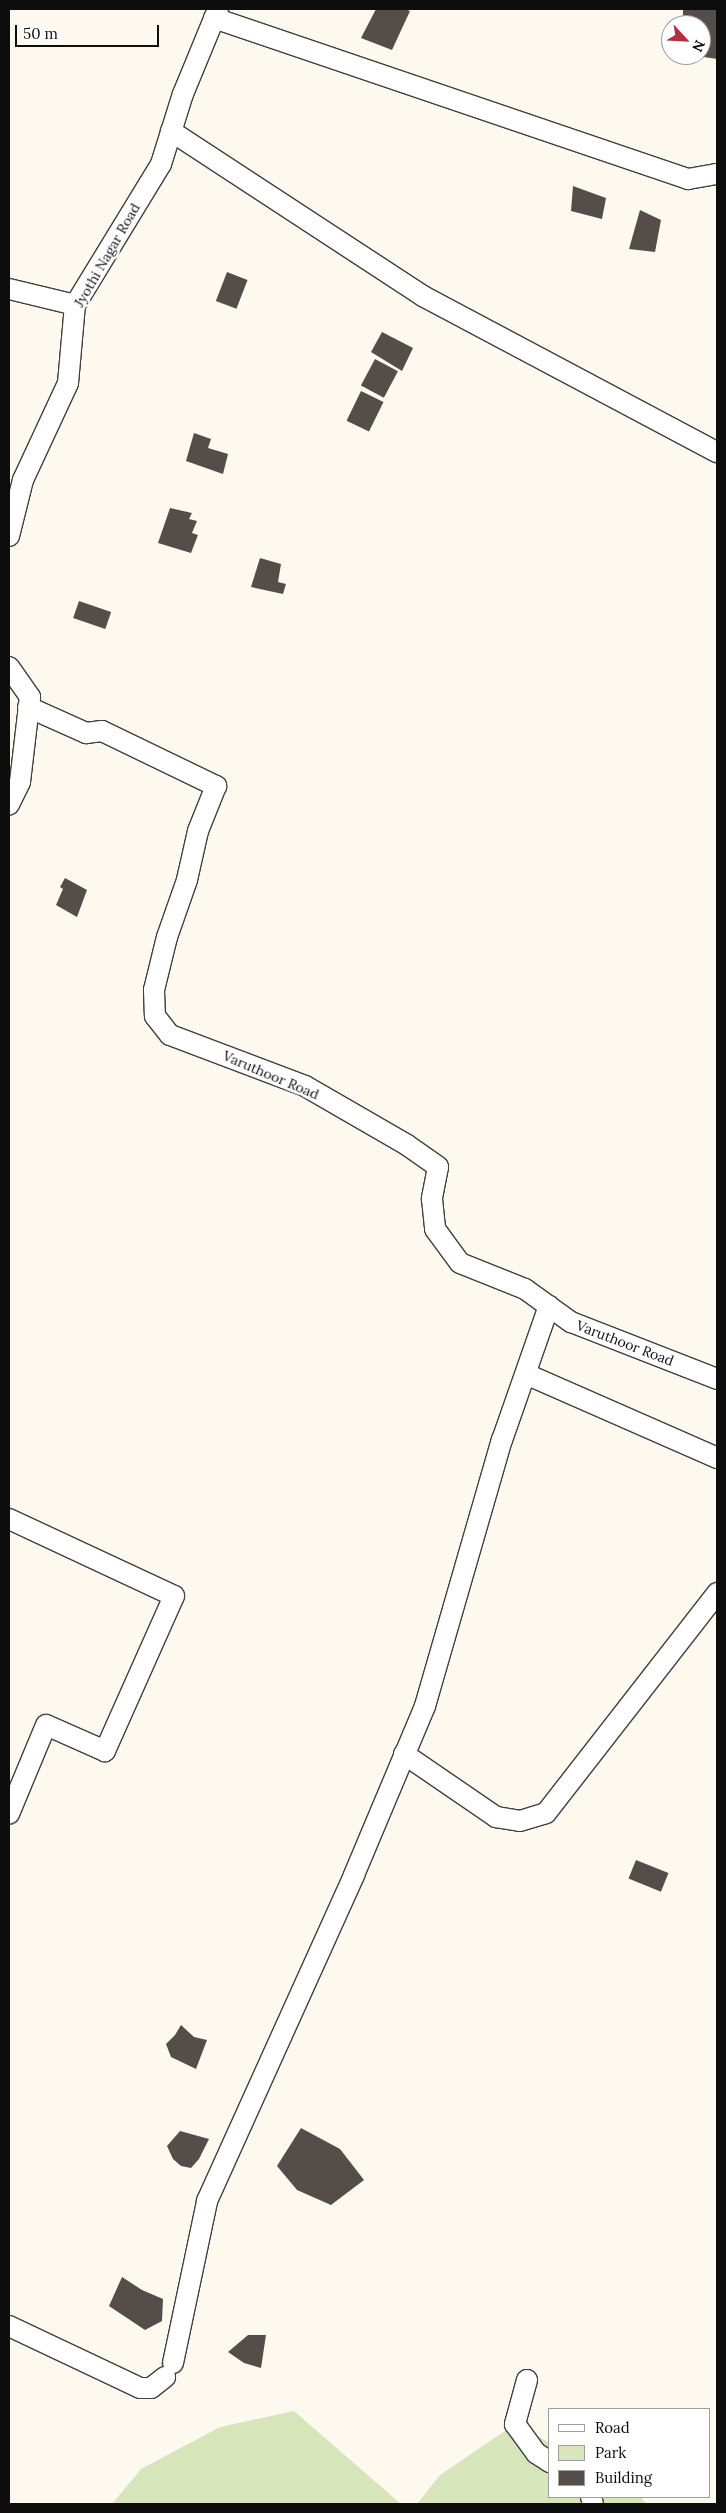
<!DOCTYPE html>
<style>
body{margin:0}
#map{position:relative;width:726px;height:2513px;overflow:hidden;background:#fef9ef;font-family:Lora,serif}
div>[style]{position:absolute}
[style*='--x']{left:calc(var(--x)*1px);top:calc(var(--y)*1px);width:calc(var(--w)*1px);rotate:calc(var(--a)*1deg)}
.green>*{inset:0;background:#d6e6ba}
.building>*{inset:0;background:#554d4a;transform-origin:0 0}
.roads{filter:drop-shadow(1px 0 #404040) drop-shadow(-1px 0 #404040) drop-shadow(0 1px #404040) drop-shadow(0 -1px #404040)}
.street>*{height:20px;margin:-10px;padding:0 10px;transform-origin:10px;border-radius:10px;background:#fff}
span{translate:-50% -50%;white-space:nowrap;text-align:center;line-height:1.15;-webkit-text-stroke:5px #fff;paint-order:stroke}
.street-label{font-size:14px;color:#0d0d0d}
.frame{position:absolute;inset:0;border:10px solid #0d0d0d;pointer-events:none}
.legend{position:absolute;left:548px;top:2408px;width:162px;height:90px;box-sizing:border-box;background:#fff;border:1px solid #9e9e9e;margin:0;padding:6px 9px;list-style:none;font-size:15px;color:#0d0d0d}
.legend li{display:flex;align-items:center;gap:10px;height:25px}
.legend b{width:25px;border:1px solid #9e9e9e}
.north{position:absolute;left:661px;top:15px;width:50px;height:50px;box-sizing:border-box;background:#fff;border:1px solid #9e9e9e;border-radius:50%;rotate:115deg;font-size:14px;font-weight:700;line-height:20px;text-align:center;color:#0d0d0d}
.north::after{content:'';display:block;margin:auto;width:18px;height:22px;background:#b42e42;clip-path:polygon(50% 0,100% 100%,50% 72%,0 100%)}
.scale{position:absolute;left:15px;top:25px;width:144px;height:22px;box-sizing:border-box;border:2px solid #0d0d0d;border-top:0;padding-left:6px;font-size:15px;line-height:18px;white-space:nowrap;color:#0d0d0d;-webkit-text-stroke:4px #fff;paint-order:stroke}
</style>
<div id="map">
<div class="green">
<div style="clip-path:polygon(294px 2411px,401px 2504px,112px 2504px,141px 2469px,220px 2427px)"></div>
<div style="clip-path:polygon(515px 2424px,550px 2443px,550px 2497px,641px 2497px,646px 2504px,417px 2504px,440px 2475px)"></div>
</div>
<div class="building">
<div style="clip-path:polygon(376px 9px,405px 9px,410px 11px,392px 50px,361px 38px)"></div>
<div style="clip-path:polygon(683px 9px,716px 9px,717px 59px,697px 56px,701px 55px,701px 25px,683px 25px)"></div>
<div style="clip-path:polygon(573px 186px,606px 198px,602px 219px,571px 211px)"></div>
<div style="clip-path:polygon(640px 210px,661px 220px,655px 252px,629px 249px)"></div>
<div style="left:227px;top:272px;width:22px;height:31px;rotate:21deg"></div>
<div style="clip-path:polygon(382px 332px,413px 348px,402px 371px,371px 352px)"></div>
<div style="left:375px;top:359px;width:26px;height:30px;rotate:28deg"></div>
<div style="left:361px;top:391px;width:25px;height:33px;rotate:26deg"></div>
<div style="clip-path:polygon(194px 433px,211px 439px,208px 448px,228px 454px,223px 474px,186px 461px)"></div>
<div style="clip-path:polygon(170px 508px,192px 513px,189px 519px,197px 521px,192px 533px,198px 535px,191px 553px,158px 543px)"></div>
<div style="clip-path:polygon(260px 558px,281px 564px,278px 582px,286px 584px,283px 594px,251px 587px)"></div>
<div style="left:79px;top:601px;width:34px;height:18px;rotate:19deg"></div>
<div style="clip-path:polygon(65px 878px,87px 890px,77px 917px,56px 905px,63px 889px,60px 887px)"></div>
<div style="left:636px;top:1860px;width:35px;height:20px;rotate:22deg"></div>
<div style="clip-path:polygon(181px 2025px,194px 2037px,207px 2040px,196px 2069px,171px 2057px,166px 2044px,175px 2035px)"></div>
<div style="clip-path:polygon(301px 2128px,340px 2149px,364px 2180px,331px 2205px,297px 2190px,277px 2166px)"></div>
<div style="clip-path:polygon(180px 2131px,209px 2139px,199px 2159px,191px 2168px,181px 2166px,173px 2159px,167px 2146px)"></div>
<div style="clip-path:polygon(122px 2277px,142px 2290px,163px 2299px,162px 2321px,145px 2330px,109px 2306px)"></div>
<div style="clip-path:polygon(248px 2335px,266px 2335px,261px 2368px,244px 2363px,228px 2352px)"></div>
</div>
<div class="roads">
<div class="street">
<div style="--x:214;--y:18;--w:501;--a:18.76"></div>
<div style="--x:688;--y:179;--w:29;--a:-10"></div>
<div style="--x:171;--y:131;--w:301;--a:33.2"></div>
<div style="--x:423;--y:296;--w:333;--a:28"></div>
<div style="--x:9;--y:289;--w:68;--a:13.6"></div>
<div style="--x:9;--y:536;--w:58;--a:-76"></div>
<div style="--x:23;--y:480;--w:107;--a:-65.1"></div>
<div style="--x:68;--y:383;--w:78;--a:-84.9"></div>
<div style="--x:75;--y:305;--w:165;--a:-58.6"></div>
<div style="--x:161;--y:164;--w:73;--a:-72.6"></div>
<div style="--x:183;--y:94;--w:92;--a:-67.6"></div>
<div style="--x:9;--y:667;--w:37;--a:55"></div>
<div style="--x:30;--y:697;--w:86;--a:96.7"></div>
<div style="--x:20;--y:782;--w:25;--a:116"></div>
<div style="--x:28;--y:707;--w:64;--a:24.1"></div>
<div style="--x:86;--y:733;--w:16;--a:-7"></div>
<div style="--x:102;--y:731;--w:127;--a:25.8"></div>
<div style="--x:216;--y:786;--w:48;--a:111.8"></div>
<div style="--x:198;--y:831;--w:50;--a:102.7"></div>
<div style="--x:187;--y:880;--w:60;--a:109.3"></div>
<div style="--x:167;--y:937;--w:55;--a:103.8"></div>
<div style="--x:154;--y:990;--w:26;--a:88"></div>
<div style="--x:155;--y:1016;--w:24;--a:52"></div>
<div style="--x:170;--y:1035;--w:144;--a:20.7"></div>
<div style="--x:305;--y:1086;--w:118;--a:30"></div>
<div style="--x:407;--y:1145;--w:38;--a:35"></div>
<div style="--x:438;--y:1167;--w:33;--a:101"></div>
<div style="--x:432;--y:1199;--w:30;--a:84"></div>
<div style="--x:435;--y:1229;--w:42;--a:53.7"></div>
<div style="--x:460;--y:1263;--w:70;--a:21.8"></div>
<div style="--x:525;--y:1289;--w:57;--a:35.7"></div>
<div style="--x:571;--y:1322;--w:157;--a:21.3"></div>
<div style="--x:526;--y:1374;--w:209;--a:23.7"></div>
<div style="--x:9;--y:1519;--w:182;--a:25"></div>
<div style="--x:174;--y:1596;--w:170;--a:114"></div>
<div style="--x:105;--y:1751;--w:64;--a:-156.2"></div>
<div style="--x:46;--y:1725;--w:96;--a:112.6"></div>
<div style="--x:404;--y:1754;--w:112;--a:34.4"></div>
<div style="--x:496;--y:1817;--w:24;--a:9"></div>
<div style="--x:520;--y:1821;--w:27;--a:-17"></div>
<div style="--x:546;--y:1813;--w:279;--a:-52.1"></div>
<div style="--x:9;--y:2326;--w:145;--a:25.3"></div>
<div style="--x:140;--y:2388;--w:11;--a:0"></div>
<div style="--x:151;--y:2388;--w:18;--a:-38"></div>
<div style="--x:173;--y:2363;--w:166;--a:-78.1"></div>
<div style="--x:207;--y:2201;--w:358;--a:-65.7"></div>
<div style="--x:354;--y:1875;--w:183;--a:-67.2"></div>
<div style="--x:425;--y:1706;--w:277;--a:-73.9"></div>
<div style="--x:502;--y:1440;--w:142;--a:-70.7"></div>
<div style="--x:527;--y:2380;--w:46;--a:105.3"></div>
<div style="--x:515;--y:2424;--w:36;--a:54"></div>
<div style="--x:536;--y:2453;--w:17;--a:33"></div>
<div style="--x:591;--y:2497;--w:7;--a:74"></div>
</div>
</div>
<div class="street-label">
<span style="left:107px;top:255px;rotate:-60deg">Jyothi Nagar Road</span>
<span style="left:271px;top:1075px;rotate:23deg">Varuthoor Road</span>
<span style="left:625px;top:1343px;rotate:21deg">Varuthoor Road</span>
</div>
<div class="frame"></div>
<ul class="legend">
<li><b style="height:6px;background:#fff"></b>Road</li>
<li><b style="height:14px;background:#d6e6ba"></b>Park</li>
<li><b style="height:14px;background:#554d4a"></b>Building</li>
</ul>
<div class="north">N</div>
<div class="scale">50 m</div>
</div>
